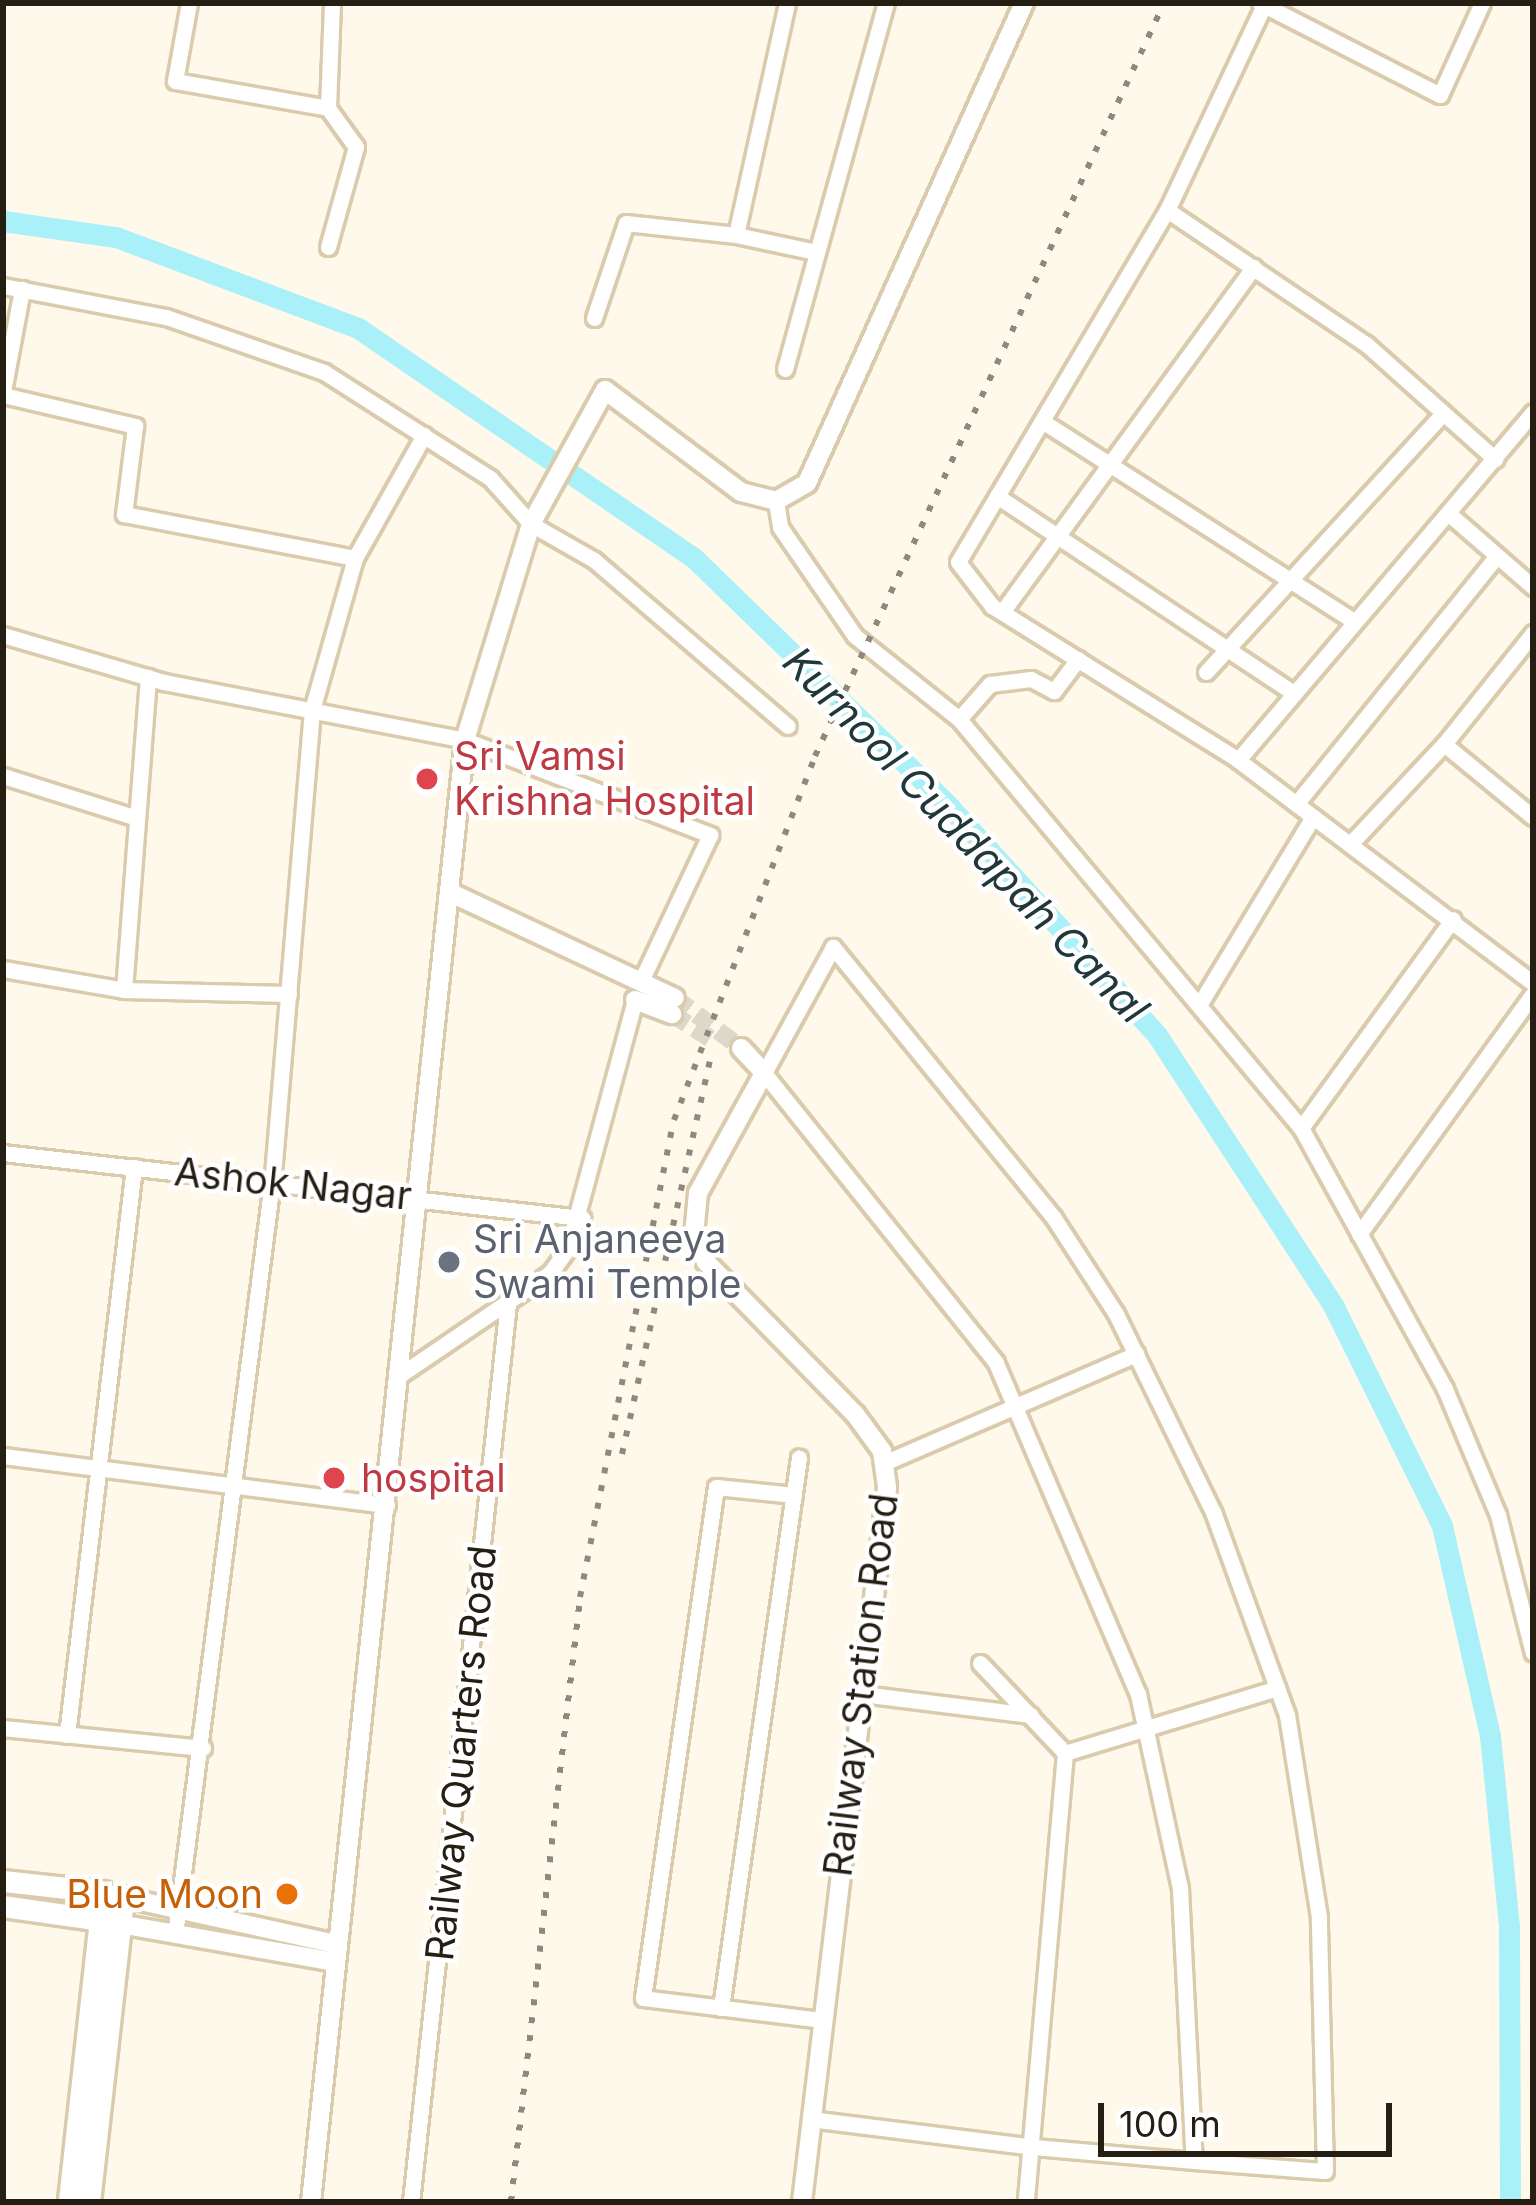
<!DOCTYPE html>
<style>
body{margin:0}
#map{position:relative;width:1536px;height:2205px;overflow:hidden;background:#fff9ec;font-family:Inter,sans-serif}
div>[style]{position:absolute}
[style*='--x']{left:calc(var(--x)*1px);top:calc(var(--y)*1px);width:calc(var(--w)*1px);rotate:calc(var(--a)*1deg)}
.canal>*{height:21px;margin:-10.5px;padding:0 10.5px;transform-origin:10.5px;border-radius:10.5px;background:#aaf0f9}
.tertiary-tunnel>*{height:18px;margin-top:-9px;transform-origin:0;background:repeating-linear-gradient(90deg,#ded8cb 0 18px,transparent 0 27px)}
.roads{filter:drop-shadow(3px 0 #dacbad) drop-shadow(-3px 0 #dacbad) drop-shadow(0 3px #dacbad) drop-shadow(0 -3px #dacbad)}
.minor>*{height:15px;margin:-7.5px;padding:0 7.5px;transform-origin:7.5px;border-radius:7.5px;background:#fff}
.tertiary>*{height:18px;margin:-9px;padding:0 9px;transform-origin:9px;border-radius:9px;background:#fff}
.secondary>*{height:21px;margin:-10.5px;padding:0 10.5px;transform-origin:10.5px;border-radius:10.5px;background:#fff}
.rail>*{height:6px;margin-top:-3px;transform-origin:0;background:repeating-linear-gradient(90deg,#8f897d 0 6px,transparent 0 18px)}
.dots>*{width:33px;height:33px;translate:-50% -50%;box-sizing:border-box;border:6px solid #fff;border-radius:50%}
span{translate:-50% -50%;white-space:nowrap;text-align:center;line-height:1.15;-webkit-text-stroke:9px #fff;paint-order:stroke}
.health-label{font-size:39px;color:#be3a42}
.left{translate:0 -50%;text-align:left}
.street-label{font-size:39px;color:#241e13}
.worship-label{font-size:39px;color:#5b616d}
.food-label{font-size:39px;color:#c56008}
.right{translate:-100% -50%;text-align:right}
.water-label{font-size:42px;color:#21383b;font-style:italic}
.frame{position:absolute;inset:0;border:6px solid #241e13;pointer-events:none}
.scale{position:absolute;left:1098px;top:2103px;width:294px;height:54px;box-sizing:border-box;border:6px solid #241e13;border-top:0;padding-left:15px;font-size:36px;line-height:42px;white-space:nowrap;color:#241e13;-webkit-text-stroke:9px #fff;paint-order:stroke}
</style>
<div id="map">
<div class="canal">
<div style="--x:3;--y:221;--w:114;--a:8.1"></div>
<div style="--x:116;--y:237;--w:259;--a:20.6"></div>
<div style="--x:358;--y:328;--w:406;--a:34.4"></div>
<div style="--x:693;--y:557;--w:353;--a:44.2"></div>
<div style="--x:946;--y:803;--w:314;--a:47.7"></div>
<div style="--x:1157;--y:1035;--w:325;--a:56.9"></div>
<div style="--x:1334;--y:1307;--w:244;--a:63.7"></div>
<div style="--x:1442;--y:1526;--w:215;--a:77.1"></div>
<div style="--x:1490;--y:1736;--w:191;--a:84.3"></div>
<div style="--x:1509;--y:1926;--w:276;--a:89.8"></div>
</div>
<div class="tertiary-tunnel">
<div style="--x:675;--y:998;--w:83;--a:37.1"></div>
<div style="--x:672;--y:1014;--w:50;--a:32.7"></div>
</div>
<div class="roads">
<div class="minor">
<div style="--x:189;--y:3;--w:79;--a:100.2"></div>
<div style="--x:175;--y:81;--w:155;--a:10"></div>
<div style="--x:1260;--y:3;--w:202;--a:27.1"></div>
<div style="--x:1440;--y:95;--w:101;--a:-65.5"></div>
<div style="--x:1264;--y:5;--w:227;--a:115.3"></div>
<div style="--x:1167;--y:210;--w:240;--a:34"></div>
<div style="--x:1366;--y:344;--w:173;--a:41.7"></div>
<div style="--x:1167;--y:210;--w:409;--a:120.7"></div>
<div style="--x:958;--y:562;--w:56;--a:52.3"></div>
<div style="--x:992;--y:606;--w:290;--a:32"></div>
<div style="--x:1238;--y:760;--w:370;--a:37.1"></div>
<div style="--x:736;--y:235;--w:82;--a:12"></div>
<div style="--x:328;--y:247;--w:104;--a:-74.4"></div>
<div style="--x:356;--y:147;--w:48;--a:-125.7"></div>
<div style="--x:328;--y:108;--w:105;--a:-87.8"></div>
<div style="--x:3;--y:286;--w:166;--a:10.8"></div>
<div style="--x:166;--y:317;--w:167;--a:19.2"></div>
<div style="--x:324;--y:372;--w:197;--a:32.6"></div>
<div style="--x:490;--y:478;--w:62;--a:48.3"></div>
<div style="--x:531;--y:524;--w:73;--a:29.7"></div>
<div style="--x:594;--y:560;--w:255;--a:40.6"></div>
<div style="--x:594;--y:318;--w:100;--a:-71.4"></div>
<div style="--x:626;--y:223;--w:111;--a:6.2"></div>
<div style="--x:736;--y:235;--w:238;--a:-77.6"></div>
<div style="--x:785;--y:369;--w:380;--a:-74.6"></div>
<div style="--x:3;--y:391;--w:104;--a:-79.4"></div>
<div style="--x:3;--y:395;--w:136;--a:13.2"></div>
<div style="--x:135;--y:426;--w:89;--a:97.1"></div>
<div style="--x:124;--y:514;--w:235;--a:10.8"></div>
<div style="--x:355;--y:558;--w:158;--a:105.8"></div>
<div style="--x:312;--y:710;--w:474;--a:94.8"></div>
<div style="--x:272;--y:1182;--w:759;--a:97.34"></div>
<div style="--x:1042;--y:421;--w:370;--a:32.7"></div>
<div style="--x:997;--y:496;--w:356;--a:33.6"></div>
<div style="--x:776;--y:501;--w:26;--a:81"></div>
<div style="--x:780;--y:527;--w:132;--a:55.5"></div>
<div style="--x:855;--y:636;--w:133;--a:38.6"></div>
<div style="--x:959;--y:719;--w:533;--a:50.1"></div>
<div style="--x:1301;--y:1128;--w:298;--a:61.1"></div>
<div style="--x:1445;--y:1389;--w:137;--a:67.2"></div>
<div style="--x:1498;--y:1515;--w:142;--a:75.8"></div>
<div style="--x:1448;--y:513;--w:113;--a:41"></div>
<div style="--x:355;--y:558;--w:141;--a:-60.7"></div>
<div style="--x:1002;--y:612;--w:427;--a:-53.9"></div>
<div style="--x:1533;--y:633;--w:142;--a:128.7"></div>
<div style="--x:1444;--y:744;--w:115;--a:39.4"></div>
<div style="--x:3;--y:635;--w:168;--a:16.3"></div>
<div style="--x:164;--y:682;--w:307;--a:10.9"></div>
<div style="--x:465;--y:740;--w:263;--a:21.2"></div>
<div style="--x:710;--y:835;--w:159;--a:115.3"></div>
<div style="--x:1206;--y:672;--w:351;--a:-47.5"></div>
<div style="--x:959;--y:719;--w:47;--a:-48.5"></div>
<div style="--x:990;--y:684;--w:41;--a:-7"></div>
<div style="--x:1031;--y:679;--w:26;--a:28"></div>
<div style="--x:1054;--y:691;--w:40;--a:-53"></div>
<div style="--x:1238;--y:760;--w:456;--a:-49.7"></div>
<div style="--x:3;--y:776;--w:134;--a:17.4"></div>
<div style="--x:1296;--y:804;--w:319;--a:-51"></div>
<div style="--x:1351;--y:843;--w:136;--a:-46.8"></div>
<div style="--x:3;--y:969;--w:123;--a:9.8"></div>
<div style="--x:124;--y:990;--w:165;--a:1.4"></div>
<div style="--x:124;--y:990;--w:314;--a:-85.6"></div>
<div style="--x:1199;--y:1005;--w:220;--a:-58.8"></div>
<div style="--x:1301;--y:1128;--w:258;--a:-54"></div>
<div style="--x:3;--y:1153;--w:583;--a:6.41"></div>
<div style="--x:1359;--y:1234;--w:296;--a:-54.1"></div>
<div style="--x:397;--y:1377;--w:185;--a:-34.2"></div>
<div style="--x:550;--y:1273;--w:31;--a:-54"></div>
<div style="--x:568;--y:1248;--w:257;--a:-74.9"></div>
<div style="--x:3;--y:1456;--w:387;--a:7.3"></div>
<div style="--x:884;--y:1463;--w:275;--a:-23.4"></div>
<div style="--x:794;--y:1495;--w:78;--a:-174.1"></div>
<div style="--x:716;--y:1487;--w:516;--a:98.13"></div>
<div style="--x:643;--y:1998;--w:180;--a:7"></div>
<div style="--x:980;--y:1663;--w:124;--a:46.6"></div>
<div style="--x:1065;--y:1753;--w:451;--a:95"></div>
<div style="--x:862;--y:1694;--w:170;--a:7.1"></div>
<div style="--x:3;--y:1728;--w:201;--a:5.7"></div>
<div style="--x:67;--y:1735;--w:572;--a:-83.27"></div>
<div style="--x:1065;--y:1753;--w:222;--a:-17"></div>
<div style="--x:721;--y:2008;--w:556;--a:-81.94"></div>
<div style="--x:810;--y:2119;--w:226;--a:7.1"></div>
<div style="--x:1034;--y:2147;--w:161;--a:5"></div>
<div style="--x:1194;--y:2161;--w:131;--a:4.4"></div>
<div style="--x:1325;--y:2171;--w:254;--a:-91.4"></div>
<div style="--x:1319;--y:1917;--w:205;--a:-99"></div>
<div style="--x:1287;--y:1715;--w:214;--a:-110"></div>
<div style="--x:1214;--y:1514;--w:223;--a:-116.1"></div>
<div style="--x:1116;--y:1314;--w:114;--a:-122.9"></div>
<div style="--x:1054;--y:1218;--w:350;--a:-129.2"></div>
<div style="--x:833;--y:947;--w:144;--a:118.7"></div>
<div style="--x:764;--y:1073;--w:371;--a:51.3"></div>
<div style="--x:996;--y:1363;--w:360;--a:66.8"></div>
<div style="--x:1138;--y:1694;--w:199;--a:77.8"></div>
<div style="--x:1180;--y:1889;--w:272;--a:87.1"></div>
<div style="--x:411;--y:2202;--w:904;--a:-83.84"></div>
</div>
<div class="tertiary">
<div style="--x:451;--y:893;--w:247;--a:25.1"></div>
<div style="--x:635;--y:1000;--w:40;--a:21"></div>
<div style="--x:741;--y:1048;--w:34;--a:47"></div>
<div style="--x:764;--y:1073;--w:137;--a:118.8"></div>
<div style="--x:698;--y:1193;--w:42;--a:95.4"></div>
<div style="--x:694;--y:1235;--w:30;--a:66"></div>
<div style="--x:706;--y:1262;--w:213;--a:45.6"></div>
<div style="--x:855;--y:1414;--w:46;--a:53.9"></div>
<div style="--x:882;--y:1451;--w:37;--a:82"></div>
<div style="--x:887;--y:1488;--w:719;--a:96.79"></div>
<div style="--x:113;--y:1895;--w:227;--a:12.4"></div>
<div style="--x:108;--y:1922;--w:230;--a:10"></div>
<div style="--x:311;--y:2202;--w:1470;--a:-83.99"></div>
<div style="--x:465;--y:740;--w:226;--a:-73"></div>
<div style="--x:531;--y:524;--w:153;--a:-61.1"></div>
<div style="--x:605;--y:390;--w:170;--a:36.9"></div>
<div style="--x:741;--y:492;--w:36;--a:14"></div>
<div style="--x:776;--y:501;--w:36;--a:-30"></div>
<div style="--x:807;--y:483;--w:527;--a:-65.67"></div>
</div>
<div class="secondary">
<div style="--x:3;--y:1881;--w:101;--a:6.3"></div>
<div style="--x:103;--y:1892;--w:312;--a:96.3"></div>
<div style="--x:3;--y:1906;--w:98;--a:8.2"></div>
<div style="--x:89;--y:2202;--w:307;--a:-83.6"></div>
</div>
</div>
<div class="rail">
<div style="--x:622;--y:1454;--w:414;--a:-77.4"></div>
<div style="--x:511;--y:2202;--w:609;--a:-83.49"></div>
<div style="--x:580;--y:1597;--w:486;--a:-78.9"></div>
<div style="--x:674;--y:1120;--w:390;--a:-68.8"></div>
<div style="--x:815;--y:756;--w:830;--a:-65.13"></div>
</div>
<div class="dots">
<div style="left:427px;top:779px;background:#e0444e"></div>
<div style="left:449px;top:1262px;background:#6b7280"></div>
<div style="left:334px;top:1478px;background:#e0444e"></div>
<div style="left:287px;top:1894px;background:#e8710a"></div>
</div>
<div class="health-label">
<span class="left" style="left:454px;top:779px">Sri Vamsi<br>Krishna Hospital</span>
<span class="left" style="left:361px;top:1478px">hospital</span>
</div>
<div class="street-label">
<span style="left:293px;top:1184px;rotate:6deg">Ashok Nagar</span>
<span style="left:861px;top:1685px;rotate:-83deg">Railway Station Road</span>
<span style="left:461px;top:1753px;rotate:-84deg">Railway Quarters Road</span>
</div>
<div class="worship-label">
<span class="left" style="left:473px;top:1262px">Sri Anjaneeya<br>Swami Temple</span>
</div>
<div class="food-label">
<span class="right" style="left:263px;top:1894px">Blue Moon</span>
</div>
<div class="water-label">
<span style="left:966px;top:835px;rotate:46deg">Kurnool Cuddapah Canal</span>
</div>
<div class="frame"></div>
<div class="scale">100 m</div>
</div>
